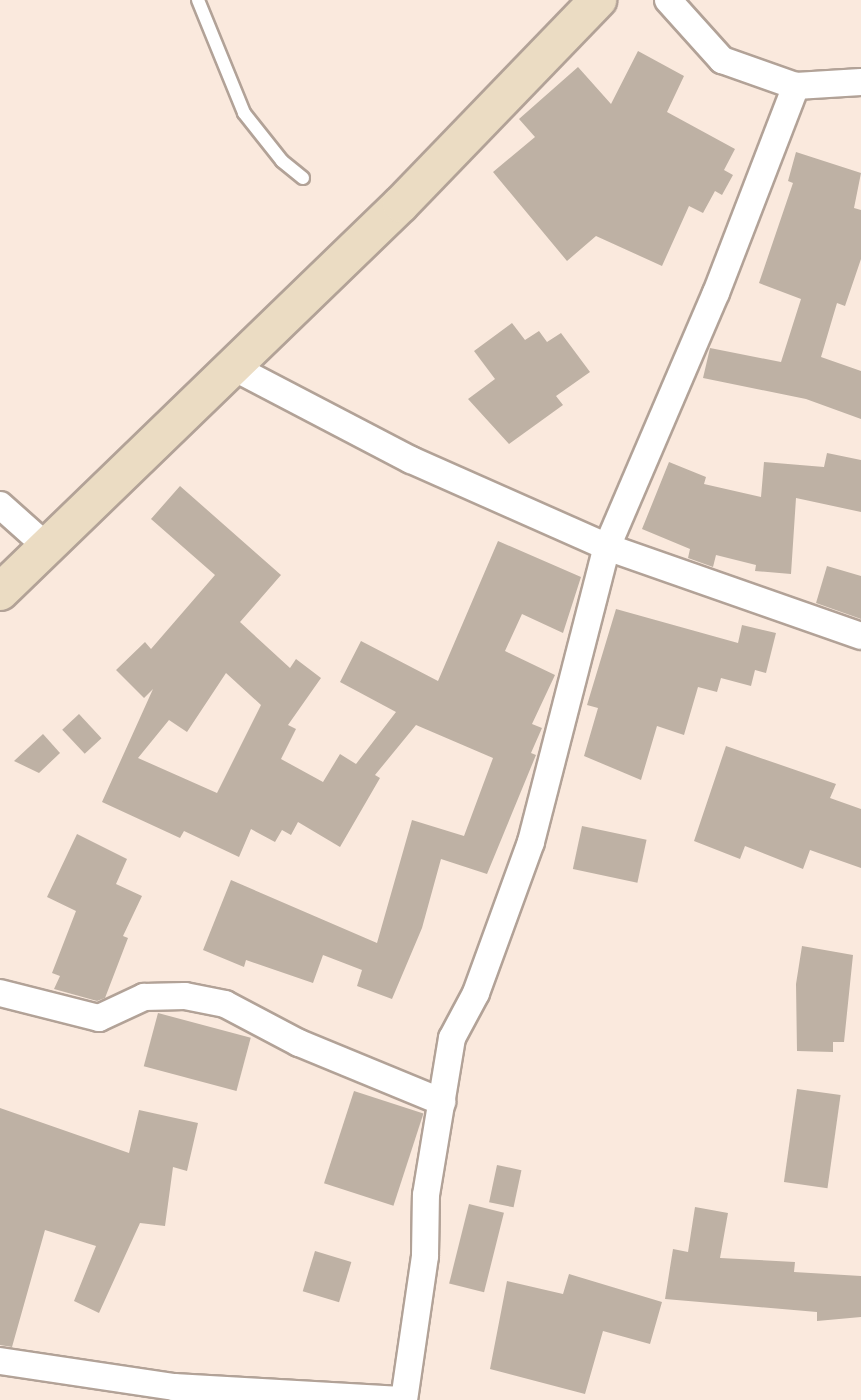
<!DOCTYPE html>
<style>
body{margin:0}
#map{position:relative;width:861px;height:1400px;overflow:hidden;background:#fae9dd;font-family:Quicksand,sans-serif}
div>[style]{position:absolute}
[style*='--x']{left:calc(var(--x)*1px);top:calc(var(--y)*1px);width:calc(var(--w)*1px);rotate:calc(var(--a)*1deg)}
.building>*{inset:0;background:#beb1a4;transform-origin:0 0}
.roads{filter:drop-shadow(2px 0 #b2a297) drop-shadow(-2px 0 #b2a297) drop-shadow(0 2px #b2a297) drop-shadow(0 -2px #b2a297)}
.lane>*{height:12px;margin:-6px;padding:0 6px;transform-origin:6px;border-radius:6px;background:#fff}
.street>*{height:26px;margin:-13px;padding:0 13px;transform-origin:13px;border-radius:13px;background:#fff}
.secondary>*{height:36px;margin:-18px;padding:0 18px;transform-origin:18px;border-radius:18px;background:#ebdcc3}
span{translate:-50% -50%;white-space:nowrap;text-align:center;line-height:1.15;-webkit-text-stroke:8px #fff8f4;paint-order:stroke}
</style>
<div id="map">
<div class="building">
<div style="clip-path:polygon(638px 51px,684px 76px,667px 112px,735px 149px,724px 170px,733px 175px,722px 195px,715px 191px,703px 213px,689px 206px,662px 266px,596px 236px,567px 261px,493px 172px,535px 137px,519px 119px,578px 67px,611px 104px)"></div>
<div style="clip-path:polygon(796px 152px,861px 173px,854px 208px,861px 210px,861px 259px,845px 306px,837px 303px,821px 357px,861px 371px,861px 419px,806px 399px,703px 378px,710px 348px,781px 362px,801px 299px,759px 283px,793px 183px,788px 181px)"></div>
<div style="clip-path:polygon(512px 323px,525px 340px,539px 331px,547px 342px,561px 333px,590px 372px,556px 396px,563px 405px,509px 444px,468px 399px,495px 379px,474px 351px)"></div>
<div style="clip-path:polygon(827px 453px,861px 460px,861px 512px,796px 498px,791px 574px,755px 571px,756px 565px,716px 555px,713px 567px,688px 558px,690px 549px,642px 529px,669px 462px,706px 477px,704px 484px,761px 497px,764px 462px,824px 467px)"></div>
<div style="clip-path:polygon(evenodd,180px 486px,281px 575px,240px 622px,290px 668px,296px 659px,321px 678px,288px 725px,296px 729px,281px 759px,323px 782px,340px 754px,356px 764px,396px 712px,340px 682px,361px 641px,438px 681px,498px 541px,581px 577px,563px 633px,522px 614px,505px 651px,555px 675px,532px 724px,542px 728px,531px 753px,536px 755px,487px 874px,441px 859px,422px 928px,392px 999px,357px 986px,362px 970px,323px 955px,313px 983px,246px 960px,244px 967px,203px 950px,231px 880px,377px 943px,412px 820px,464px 836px,493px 758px,416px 725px,375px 775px,380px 778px,340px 847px,298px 822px,291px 835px,282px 830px,275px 842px,251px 829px,239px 857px,184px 831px,180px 838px,102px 802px,153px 689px,144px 698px,116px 670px,145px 642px,151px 649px,215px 575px,151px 519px,180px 486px,226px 673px,261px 705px,217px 793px,138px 758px,169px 720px,187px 732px,226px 673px)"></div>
<div style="clip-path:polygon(827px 566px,861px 576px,861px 619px,816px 603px)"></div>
<div style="clip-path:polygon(616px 609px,738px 643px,742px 625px,776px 633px,766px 673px,755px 670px,751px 686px,721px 678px,717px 692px,698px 687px,684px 735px,657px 726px,641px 780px,584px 756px,598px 708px,587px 705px)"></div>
<div style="left:79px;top:714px;width:33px;height:23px;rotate:47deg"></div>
<div style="clip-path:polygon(43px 734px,60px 753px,39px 773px,14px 761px)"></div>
<div style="clip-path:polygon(726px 746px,836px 784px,830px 798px,861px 809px,861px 868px,810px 850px,803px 869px,745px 846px,740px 859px,694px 841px)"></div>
<div style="left:582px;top:826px;width:66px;height:44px;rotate:12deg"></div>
<div style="clip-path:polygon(77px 834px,127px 859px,116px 884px,142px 896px,123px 936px,128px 938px,105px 998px,97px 1001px,54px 989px,60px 976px,52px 973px,76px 911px,47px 897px)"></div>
<div style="clip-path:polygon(802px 946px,853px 955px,844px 1042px,833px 1042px,833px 1052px,797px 1051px,796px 984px)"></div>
<div style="left:158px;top:1013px;width:96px;height:55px;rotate:15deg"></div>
<div style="left:797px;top:1089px;width:44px;height:94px;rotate:8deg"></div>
<div style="left:354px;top:1091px;width:73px;height:97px;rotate:18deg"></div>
<div style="clip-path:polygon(0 1108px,129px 1153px,139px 1110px,198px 1123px,187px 1171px,173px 1167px,165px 1226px,140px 1223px,99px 1313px,74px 1301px,96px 1246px,45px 1230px,12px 1347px,0 1345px)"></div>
<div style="left:497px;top:1165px;width:25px;height:38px;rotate:12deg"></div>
<div style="left:469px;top:1204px;width:36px;height:82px;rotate:14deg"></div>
<div style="clip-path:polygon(695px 1207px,728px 1213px,720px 1258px,795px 1262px,794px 1272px,861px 1276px,861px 1317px,817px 1321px,817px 1312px,665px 1299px,673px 1249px,688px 1252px)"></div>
<div style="left:315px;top:1251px;width:38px;height:42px;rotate:17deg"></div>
<div style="clip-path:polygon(569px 1274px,662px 1302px,650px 1344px,603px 1331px,585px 1394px,490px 1369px,507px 1281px,563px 1294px)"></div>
</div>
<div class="roads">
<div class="lane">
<div style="--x:198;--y:0;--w:122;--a:67.8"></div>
<div style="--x:244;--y:113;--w:61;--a:51.6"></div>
<div style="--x:282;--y:161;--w:27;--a:39"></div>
</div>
<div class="street">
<div style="--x:668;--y:0;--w:81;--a:48"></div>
<div style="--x:722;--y:60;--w:78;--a:19.4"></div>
<div style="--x:796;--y:86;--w:65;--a:-3.5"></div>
<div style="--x:233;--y:367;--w:201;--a:27.6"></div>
<div style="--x:411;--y:460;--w:214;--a:23.9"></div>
<div style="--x:607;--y:547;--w:269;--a:19.3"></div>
<div style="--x:0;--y:505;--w:62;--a:41.7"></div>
<div style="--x:0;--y:993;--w:102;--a:14.2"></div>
<div style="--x:99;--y:1018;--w:50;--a:-25"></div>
<div style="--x:144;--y:997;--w:41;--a:-1.4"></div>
<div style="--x:185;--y:996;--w:41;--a:11.3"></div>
<div style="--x:225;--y:1004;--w:84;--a:27.8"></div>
<div style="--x:299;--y:1043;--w:155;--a:22.4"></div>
<div style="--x:0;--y:1361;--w:176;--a:8.5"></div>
<div style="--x:174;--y:1387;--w:223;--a:3.3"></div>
<div style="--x:404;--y:1400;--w:146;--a:-81.7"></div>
<div style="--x:425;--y:1256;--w:61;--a:-89.1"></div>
<div style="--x:426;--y:1195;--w:159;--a:-80.6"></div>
<div style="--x:452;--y:1038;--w:51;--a:-61.9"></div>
<div style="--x:476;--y:993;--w:161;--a:-70"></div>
<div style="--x:531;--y:842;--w:305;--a:-75.6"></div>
<div style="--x:607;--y:547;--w:276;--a:-66.8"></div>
<div style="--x:716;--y:293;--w:222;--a:-68.9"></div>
</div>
<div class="secondary">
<div style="--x:0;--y:592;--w:558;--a:-44.06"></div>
<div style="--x:401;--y:204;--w:284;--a:-46"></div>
</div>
</div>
</div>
